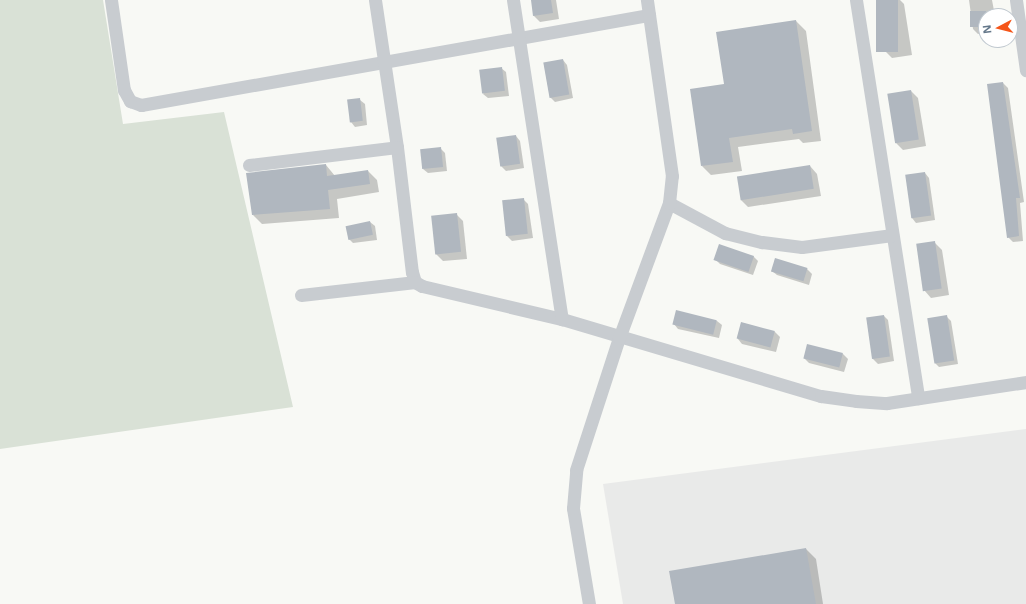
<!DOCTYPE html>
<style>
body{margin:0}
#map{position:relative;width:1026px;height:604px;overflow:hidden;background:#f8f9f5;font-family:"Noto Sans",sans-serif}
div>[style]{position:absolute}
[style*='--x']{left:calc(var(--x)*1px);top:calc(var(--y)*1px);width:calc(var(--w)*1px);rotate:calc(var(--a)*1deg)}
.built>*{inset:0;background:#e9eae9}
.green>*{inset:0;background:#d9e1d6}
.shadow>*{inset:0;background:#0003}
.building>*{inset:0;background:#b0b7bf;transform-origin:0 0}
.minor>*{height:13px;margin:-6.5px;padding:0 6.5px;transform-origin:6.5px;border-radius:6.5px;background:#c8ccd0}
span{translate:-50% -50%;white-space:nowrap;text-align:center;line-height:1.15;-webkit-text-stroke:4px #fff;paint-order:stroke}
.north{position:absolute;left:978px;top:8px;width:40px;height:40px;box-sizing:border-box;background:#fff;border:1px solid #c1c9d0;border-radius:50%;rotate:263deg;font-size:11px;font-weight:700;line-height:16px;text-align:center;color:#64778a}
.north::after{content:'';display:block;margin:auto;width:14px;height:18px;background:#f55519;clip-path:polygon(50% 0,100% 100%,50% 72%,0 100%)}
</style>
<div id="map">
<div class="built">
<div style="clip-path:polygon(1026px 429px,1026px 604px,623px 604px,603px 484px)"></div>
</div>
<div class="green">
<div style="clip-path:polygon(0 0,103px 0,123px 124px,224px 112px,293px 407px,0 449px)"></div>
</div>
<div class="shadow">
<div style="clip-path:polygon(532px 0,556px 0,559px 19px,540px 22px,534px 16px)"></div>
<div style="clip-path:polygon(877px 0,900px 0,904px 4px,912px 55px,892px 58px,885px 51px)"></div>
<div style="clip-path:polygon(969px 0,992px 0,995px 16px,986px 16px,986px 32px,978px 34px,973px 29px)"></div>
<div style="clip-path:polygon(796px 21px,806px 31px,821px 141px,803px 143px,799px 139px,738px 147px,742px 171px,711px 175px,702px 166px)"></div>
<div style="clip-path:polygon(563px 60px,567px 65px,573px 98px,555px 102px,550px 97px)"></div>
<div style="clip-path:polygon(501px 68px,506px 72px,509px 96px,488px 98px,483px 94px)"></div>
<div style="clip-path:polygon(1003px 83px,1008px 88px,1024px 202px,1020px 203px,1023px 241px,1013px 242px,1008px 237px)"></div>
<div style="clip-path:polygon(911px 91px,918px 98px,926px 146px,903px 150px,896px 143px)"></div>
<div style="clip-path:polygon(360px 100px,365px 104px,367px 125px,355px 127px,351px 122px)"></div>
<div style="clip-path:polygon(516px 136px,520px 141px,524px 168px,506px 171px,501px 166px)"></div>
<div style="clip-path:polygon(440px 148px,445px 153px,447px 171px,428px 173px,423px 169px)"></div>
<div style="clip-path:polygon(326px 165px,335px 176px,368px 171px,377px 180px,379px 192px,337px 199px,339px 218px,262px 224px,253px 215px)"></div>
<div style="clip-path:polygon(810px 166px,817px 174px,821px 196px,748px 207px,741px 200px)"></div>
<div style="clip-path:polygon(925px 173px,929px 178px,935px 220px,916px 223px,912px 218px)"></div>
<div style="clip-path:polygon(523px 199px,528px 204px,533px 238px,512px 241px,507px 236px)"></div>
<div style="clip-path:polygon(456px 214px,463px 221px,467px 259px,443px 261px,436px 254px)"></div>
<div style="clip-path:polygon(370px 222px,375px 226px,377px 240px,353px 243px,348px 238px)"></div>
<div style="clip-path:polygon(935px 243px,942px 250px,949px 295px,931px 298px,924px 290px)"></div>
<div style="clip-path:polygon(753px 256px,758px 261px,753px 275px,720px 264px,715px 259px)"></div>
<div style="clip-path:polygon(807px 269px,812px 274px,809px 285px,777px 275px,772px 271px)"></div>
<div style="clip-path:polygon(884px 316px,888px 320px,894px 361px,878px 364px,873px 359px,867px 318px)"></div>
<div style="clip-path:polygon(946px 316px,951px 321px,958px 364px,939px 367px,935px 363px)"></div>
<div style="clip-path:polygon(717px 321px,722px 325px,719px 338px,678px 329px,674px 324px)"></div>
<div style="clip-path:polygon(742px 323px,775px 332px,780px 337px,776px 352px,742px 344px,738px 339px)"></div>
<div style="clip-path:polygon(808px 345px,843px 354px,848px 359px,844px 372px,809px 363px,804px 358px)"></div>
<div style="clip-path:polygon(806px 549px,816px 559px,823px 604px,676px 604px)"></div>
</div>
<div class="building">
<div style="clip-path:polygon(531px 0,551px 0,553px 13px,533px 16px)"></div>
<div style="left:876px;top:0;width:22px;height:52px"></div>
<div style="left:986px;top:11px;width:16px;height:16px;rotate:90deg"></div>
<div style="clip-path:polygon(796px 20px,812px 131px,793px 134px,792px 129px,729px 138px,733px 162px,701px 166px,690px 89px,724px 84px,716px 32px)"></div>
<div style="left:563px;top:59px;width:36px;height:20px;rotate:80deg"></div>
<div style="left:502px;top:67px;width:24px;height:23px;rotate:83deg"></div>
<div style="clip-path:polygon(1003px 82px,1020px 198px,1016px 198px,1019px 236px,1007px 238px,987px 84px)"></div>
<div style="left:911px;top:90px;width:50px;height:24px;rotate:81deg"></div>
<div style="left:360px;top:98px;width:23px;height:13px;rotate:83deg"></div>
<div style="left:516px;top:135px;width:29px;height:20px;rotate:82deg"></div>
<div style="left:441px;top:147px;width:20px;height:21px;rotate:84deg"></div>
<div style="clip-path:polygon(326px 164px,327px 176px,368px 170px,370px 184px,328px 190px,330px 209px,252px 215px,246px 173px)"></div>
<div style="left:810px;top:165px;width:24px;height:74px;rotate:81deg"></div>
<div style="left:925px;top:172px;width:44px;height:20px;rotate:82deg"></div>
<div style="left:524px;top:198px;width:36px;height:22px;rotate:84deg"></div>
<div style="left:457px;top:213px;width:39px;height:26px;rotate:84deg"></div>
<div style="left:370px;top:221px;width:14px;height:25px;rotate:78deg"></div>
<div style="left:935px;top:241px;width:48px;height:19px;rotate:82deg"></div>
<div style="left:719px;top:244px;width:37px;height:17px;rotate:19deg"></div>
<div style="left:775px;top:258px;width:34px;height:14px;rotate:17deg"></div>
<div style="left:676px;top:310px;width:42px;height:15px;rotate:14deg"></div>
<div style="left:884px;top:315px;width:42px;height:18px;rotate:82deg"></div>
<div style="left:947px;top:315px;width:46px;height:20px;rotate:81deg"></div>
<div style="left:741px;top:322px;width:35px;height:17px;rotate:15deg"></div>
<div style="left:807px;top:344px;width:37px;height:15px;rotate:14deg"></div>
<div style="clip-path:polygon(806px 548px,816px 604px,675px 604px,669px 571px)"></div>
</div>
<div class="minor">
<div style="--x:111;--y:0;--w:91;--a:81.8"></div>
<div style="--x:124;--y:90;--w:13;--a:61"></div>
<div style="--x:130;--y:101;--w:12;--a:20"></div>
<div style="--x:141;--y:105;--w:516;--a:-10.05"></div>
<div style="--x:375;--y:0;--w:149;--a:81.5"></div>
<div style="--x:397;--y:147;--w:126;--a:83.2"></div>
<div style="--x:412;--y:272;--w:10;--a:73"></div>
<div style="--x:415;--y:282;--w:8;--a:30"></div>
<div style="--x:422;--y:286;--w:144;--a:13.3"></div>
<div style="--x:562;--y:319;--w:270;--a:16.6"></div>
<div style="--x:821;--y:396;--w:35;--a:8"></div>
<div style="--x:856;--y:401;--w:31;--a:4"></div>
<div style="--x:887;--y:403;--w:141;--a:-8.6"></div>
<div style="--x:513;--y:0;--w:323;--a:81.3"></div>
<div style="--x:856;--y:0;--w:403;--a:81.1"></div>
<div style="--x:1016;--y:0;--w:71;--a:81.9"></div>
<div style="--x:249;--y:165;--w:149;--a:-6.9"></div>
<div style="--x:669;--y:203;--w:64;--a:28.2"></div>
<div style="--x:725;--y:233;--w:38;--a:14"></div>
<div style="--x:762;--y:242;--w:40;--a:7.1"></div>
<div style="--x:802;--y:247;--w:91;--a:-7.6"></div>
<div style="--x:301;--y:295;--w:115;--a:-6.5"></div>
<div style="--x:589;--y:604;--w:97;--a:-99.5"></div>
<div style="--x:573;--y:508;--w:38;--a:-85"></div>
<div style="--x:576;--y:470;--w:139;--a:-72"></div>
<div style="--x:619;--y:338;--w:144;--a:-69.7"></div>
<div style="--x:669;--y:203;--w:27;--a:-84"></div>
<div style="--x:672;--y:176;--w:178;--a:-98.1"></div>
</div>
<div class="north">N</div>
</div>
